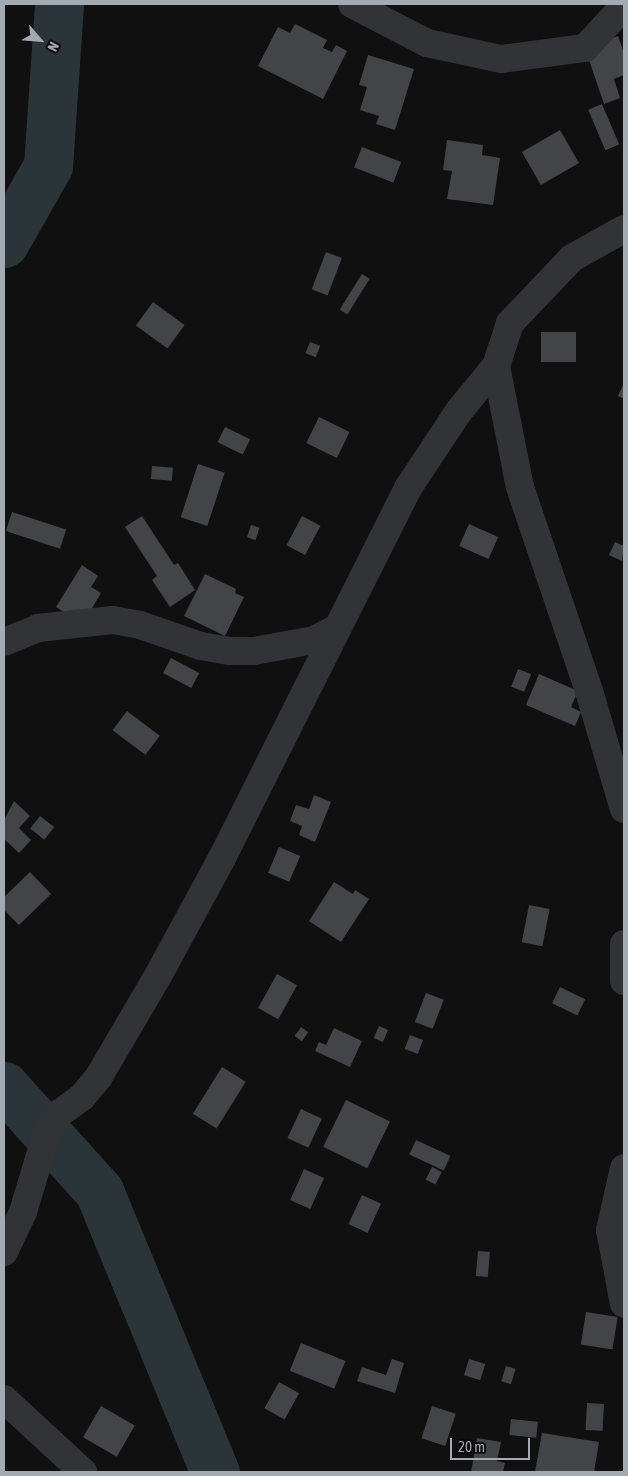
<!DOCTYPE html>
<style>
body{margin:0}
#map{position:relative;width:628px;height:1476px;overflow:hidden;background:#101011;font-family:"Asap Condensed",sans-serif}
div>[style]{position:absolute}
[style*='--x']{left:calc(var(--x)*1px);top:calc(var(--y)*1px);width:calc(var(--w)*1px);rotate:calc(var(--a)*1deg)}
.river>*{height:49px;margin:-24.5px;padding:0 24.5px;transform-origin:24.5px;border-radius:24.5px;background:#2b3539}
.building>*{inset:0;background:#424447;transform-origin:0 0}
.minor>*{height:28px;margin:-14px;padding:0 14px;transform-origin:14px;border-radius:14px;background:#323336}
span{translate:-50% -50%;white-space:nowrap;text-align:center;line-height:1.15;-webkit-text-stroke:4px #0b0b0c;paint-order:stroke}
.frame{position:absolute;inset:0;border:5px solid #a3aab1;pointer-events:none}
.north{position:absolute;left:15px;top:15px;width:50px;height:50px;-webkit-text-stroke:4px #0b0b0c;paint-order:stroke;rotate:117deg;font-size:14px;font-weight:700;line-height:20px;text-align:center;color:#a3aab1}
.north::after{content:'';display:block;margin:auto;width:18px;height:22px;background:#a3aab1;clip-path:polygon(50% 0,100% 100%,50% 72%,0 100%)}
.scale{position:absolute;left:450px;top:1438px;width:80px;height:22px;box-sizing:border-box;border:2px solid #a3aab1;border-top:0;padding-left:6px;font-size:15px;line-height:18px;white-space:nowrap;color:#a3aab1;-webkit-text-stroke:4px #0b0b0c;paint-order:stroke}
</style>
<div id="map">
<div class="river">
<div style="--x:4;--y:243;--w:89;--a:-60.3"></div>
<div style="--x:48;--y:166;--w:162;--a:-86.1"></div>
<div style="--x:4;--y:1086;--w:142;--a:47.9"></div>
<div style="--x:99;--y:1191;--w:304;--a:67.6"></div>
</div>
<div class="building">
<div style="clip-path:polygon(295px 24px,327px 40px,323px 48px,332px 52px,336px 45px,347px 51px,323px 99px,258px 66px,278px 27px,290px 33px)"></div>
<div style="clip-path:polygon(618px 36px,624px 53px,624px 75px,614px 79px,620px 98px,604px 104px,585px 48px)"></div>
<div style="clip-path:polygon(368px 55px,414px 69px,395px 130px,376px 124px,379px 116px,360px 110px,367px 87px,359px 85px)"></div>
<div style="left:602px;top:104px;width:44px;height:15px;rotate:67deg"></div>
<div style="left:560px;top:130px;width:38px;height:44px;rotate:60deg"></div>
<div style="clip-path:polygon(447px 140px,483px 145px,482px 155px,500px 158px,493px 205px,447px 199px,452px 171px,443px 170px)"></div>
<div style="left:362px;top:147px;width:42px;height:22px;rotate:21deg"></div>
<div style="left:326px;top:252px;width:17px;height:40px;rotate:21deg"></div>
<div style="left:362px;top:274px;width:9px;height:42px;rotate:32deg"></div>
<div style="left:153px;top:302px;width:39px;height:29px;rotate:36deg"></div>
<div style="left:541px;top:332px;width:35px;height:30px"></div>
<div style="left:310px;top:342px;width:11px;height:12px;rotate:22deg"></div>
<div style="clip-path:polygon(624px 383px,624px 399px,618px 396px)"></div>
<div style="left:319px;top:417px;width:34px;height:29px;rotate:26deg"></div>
<div style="left:225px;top:427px;width:28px;height:17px;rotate:26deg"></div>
<div style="left:198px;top:464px;width:28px;height:56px;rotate:18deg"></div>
<div style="left:152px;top:466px;width:21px;height:13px;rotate:5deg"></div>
<div style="left:12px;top:512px;width:57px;height:20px;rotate:18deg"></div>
<div style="clip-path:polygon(142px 516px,174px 565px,178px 563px,195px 590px,170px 607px,152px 580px,157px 576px,125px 527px)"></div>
<div style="left:302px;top:516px;width:21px;height:33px;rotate:28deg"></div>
<div style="left:469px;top:524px;width:32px;height:24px;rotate:24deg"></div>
<div style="left:251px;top:525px;width:9px;height:13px;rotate:18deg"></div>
<div style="clip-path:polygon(615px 542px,624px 546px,622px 561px,609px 555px)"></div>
<div style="clip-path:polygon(82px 565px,98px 576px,91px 587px,101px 593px,88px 615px,75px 619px,56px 607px)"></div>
<div style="clip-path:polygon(205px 574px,236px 589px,235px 593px,244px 597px,225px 636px,184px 616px)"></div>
<div style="left:171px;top:658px;width:32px;height:17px;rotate:28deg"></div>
<div style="left:518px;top:669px;width:14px;height:19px;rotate:21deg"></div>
<div style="clip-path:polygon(539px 674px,578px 691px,571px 707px,581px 712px,575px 726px,526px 705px)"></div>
<div style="left:127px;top:711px;width:41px;height:24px;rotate:37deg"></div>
<div style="clip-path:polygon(314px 795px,331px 802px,315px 842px,299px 835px,302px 826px,290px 821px,296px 805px,309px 809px)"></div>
<div style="clip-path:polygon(14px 801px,30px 816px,19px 828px,31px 840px,19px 853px,4px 839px,4px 820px)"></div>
<div style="left:40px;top:816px;width:18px;height:16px;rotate:38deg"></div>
<div style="left:279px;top:847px;width:23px;height:28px;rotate:23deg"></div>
<div style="clip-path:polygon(30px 872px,51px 894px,19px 925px,4px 910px,4px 897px)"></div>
<div style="clip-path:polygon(334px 882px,353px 894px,355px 890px,369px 899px,341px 942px,309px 921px)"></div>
<div style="left:529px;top:905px;width:21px;height:38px;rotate:11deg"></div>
<div style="left:277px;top:974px;width:23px;height:39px;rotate:29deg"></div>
<div style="left:560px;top:987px;width:28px;height:18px;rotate:26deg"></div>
<div style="left:426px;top:993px;width:19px;height:31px;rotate:21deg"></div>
<div style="left:379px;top:1026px;width:10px;height:13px;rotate:24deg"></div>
<div style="left:301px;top:1027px;width:9px;height:11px;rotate:36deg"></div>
<div style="clip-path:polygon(334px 1028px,362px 1041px,350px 1067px,315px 1051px,319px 1042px,326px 1045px)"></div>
<div style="left:410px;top:1035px;width:14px;height:15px;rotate:21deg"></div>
<div style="left:222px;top:1067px;width:28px;height:55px;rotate:32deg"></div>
<div style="left:346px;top:1100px;width:49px;height:52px;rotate:26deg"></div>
<div style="left:301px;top:1109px;width:23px;height:32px;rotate:25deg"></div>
<div style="left:416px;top:1140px;width:38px;height:16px;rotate:25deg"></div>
<div style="left:432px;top:1167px;width:11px;height:14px;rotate:27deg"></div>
<div style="left:304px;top:1169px;width:22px;height:34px;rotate:24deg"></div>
<div style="left:362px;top:1195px;width:21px;height:32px;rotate:25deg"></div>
<div style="left:478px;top:1251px;width:12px;height:25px;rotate:5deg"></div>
<div style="left:586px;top:1312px;width:32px;height:33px;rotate:9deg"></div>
<div style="left:301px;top:1343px;width:48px;height:30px;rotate:22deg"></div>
<div style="clip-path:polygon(392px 1359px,404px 1363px,395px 1393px,357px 1381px,362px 1367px,386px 1375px)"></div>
<div style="left:469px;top:1359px;width:17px;height:17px;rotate:17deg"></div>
<div style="left:506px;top:1366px;width:10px;height:16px;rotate:17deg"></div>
<div style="left:279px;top:1382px;width:23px;height:30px;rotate:29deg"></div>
<div style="left:587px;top:1403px;width:17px;height:27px;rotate:3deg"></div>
<div style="left:101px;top:1406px;width:39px;height:36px;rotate:30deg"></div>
<div style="left:432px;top:1406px;width:25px;height:34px;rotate:18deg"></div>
<div style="left:511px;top:1419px;width:27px;height:16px;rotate:6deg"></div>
<div style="clip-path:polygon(542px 1433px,599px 1442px,594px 1472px,535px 1472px)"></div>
<div style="clip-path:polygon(477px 1438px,501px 1442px,497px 1461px,505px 1463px,503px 1472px,471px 1472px)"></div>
</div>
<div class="minor">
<div style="--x:352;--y:4;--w:85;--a:27.5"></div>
<div style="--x:427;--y:43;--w:76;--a:12.2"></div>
<div style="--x:501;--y:59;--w:85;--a:-7.5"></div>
<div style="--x:585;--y:48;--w:57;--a:-47.1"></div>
<div style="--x:624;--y:229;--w:60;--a:150.9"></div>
<div style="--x:572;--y:258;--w:90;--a:133.6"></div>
<div style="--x:510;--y:323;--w:45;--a:108"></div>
<div style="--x:496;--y:366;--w:123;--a:78.8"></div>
<div style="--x:520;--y:487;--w:215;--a:71.3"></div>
<div style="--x:589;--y:691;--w:123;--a:73.5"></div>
<div style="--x:4;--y:642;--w:37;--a:-22"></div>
<div style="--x:38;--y:628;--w:75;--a:-6.1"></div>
<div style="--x:113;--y:620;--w:27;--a:10"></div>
<div style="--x:140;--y:625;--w:65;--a:19"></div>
<div style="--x:201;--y:646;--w:28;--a:10"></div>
<div style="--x:229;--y:651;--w:25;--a:0"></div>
<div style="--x:254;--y:651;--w:61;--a:-10.4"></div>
<div style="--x:314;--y:640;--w:27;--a:-28"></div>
<div style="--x:624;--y:944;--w:37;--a:90"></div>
<div style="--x:624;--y:1168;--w:64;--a:102.7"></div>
<div style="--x:610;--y:1230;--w:75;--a:79.3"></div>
<div style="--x:4;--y:1252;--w:44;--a:-64.6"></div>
<div style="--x:23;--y:1212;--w:84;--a:-73.3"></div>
<div style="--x:47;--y:1132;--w:23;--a:-56"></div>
<div style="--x:60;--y:1113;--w:27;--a:-36"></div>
<div style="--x:82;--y:1097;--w:25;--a:-50"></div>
<div style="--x:98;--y:1078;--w:121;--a:-59.6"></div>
<div style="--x:159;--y:974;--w:132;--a:-61.5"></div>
<div style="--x:222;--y:858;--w:414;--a:-63.3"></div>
<div style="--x:408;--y:488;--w:92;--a:-56.5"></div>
<div style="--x:459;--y:411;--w:58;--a:-50.6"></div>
<div style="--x:4;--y:1399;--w:108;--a:42.7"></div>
</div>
<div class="frame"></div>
<div class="north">N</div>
<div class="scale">20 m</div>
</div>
